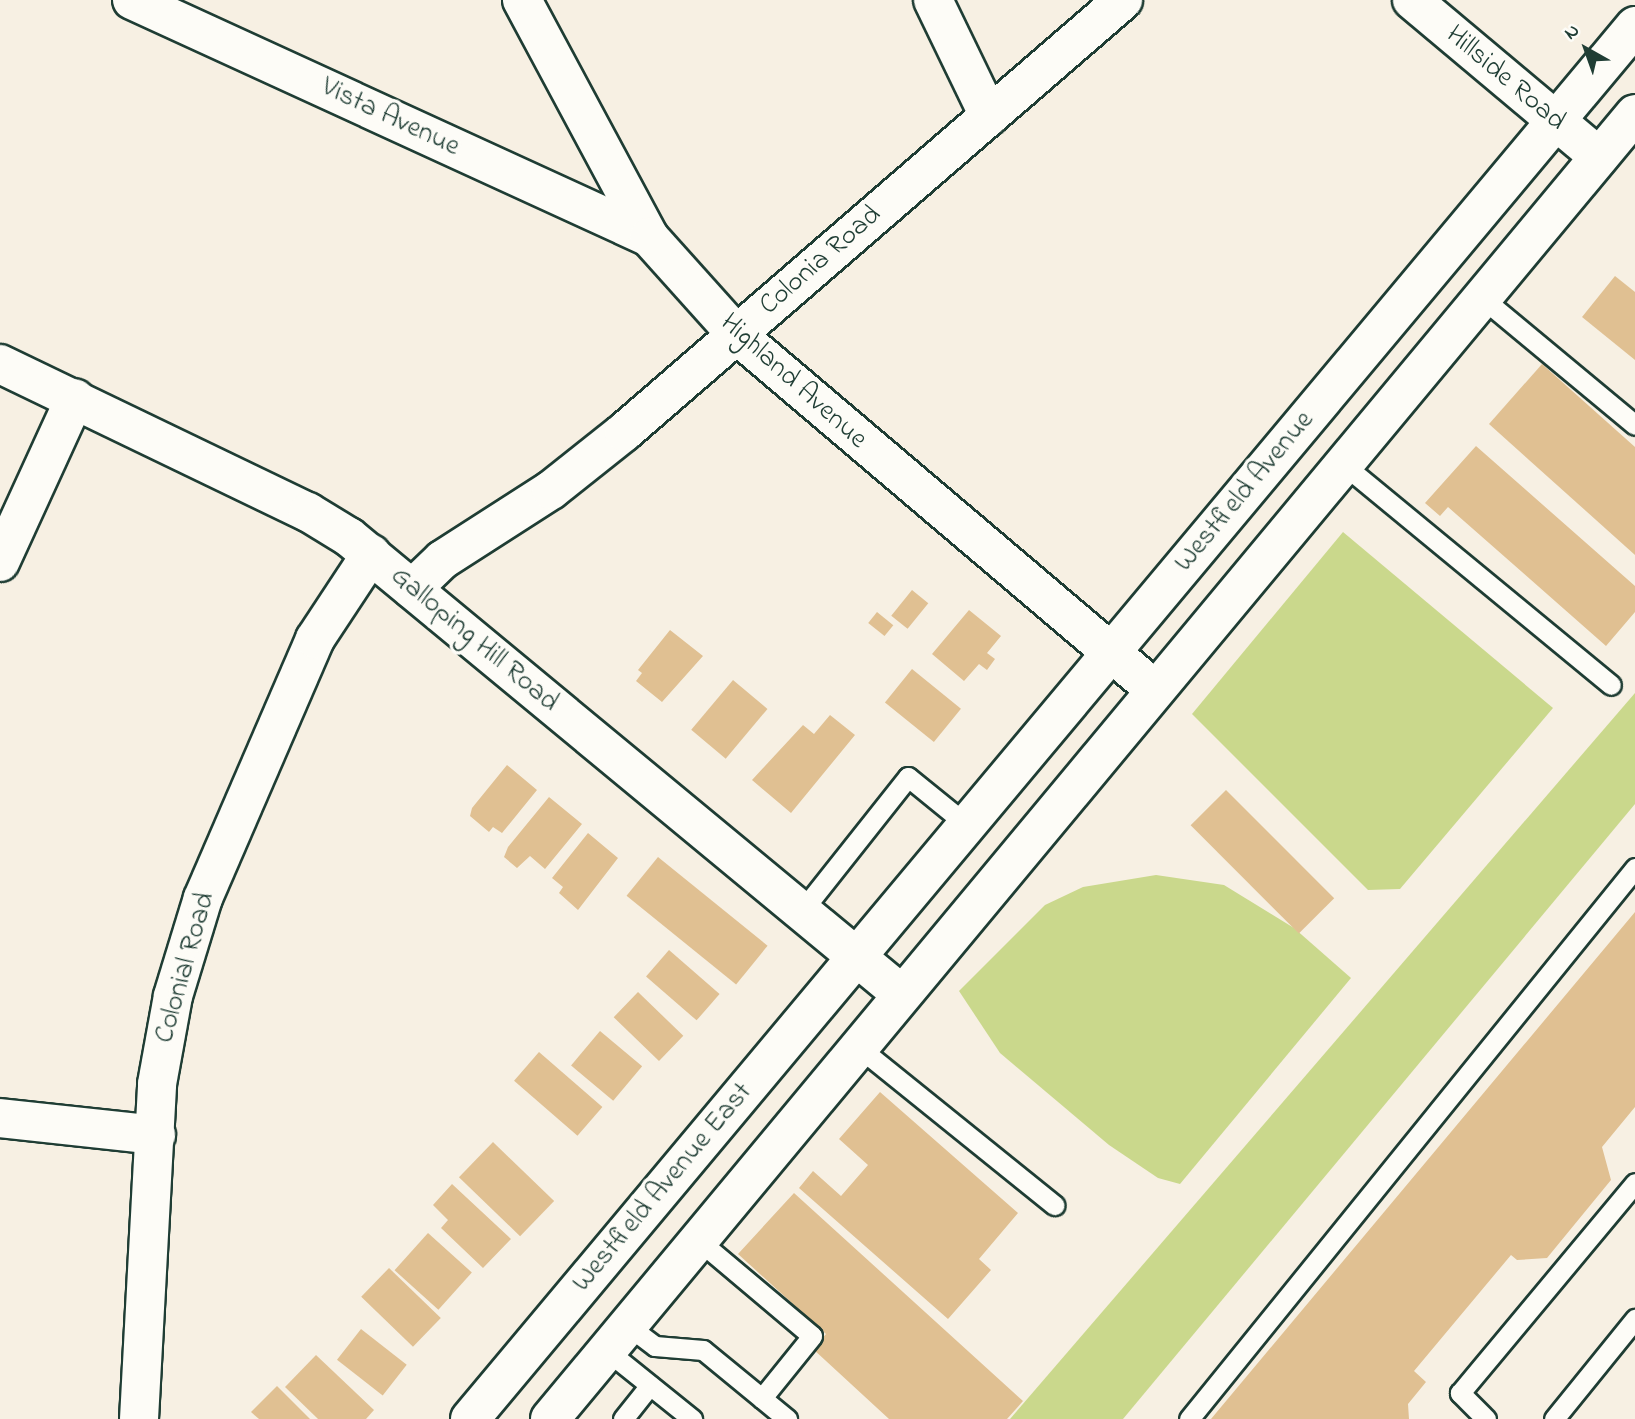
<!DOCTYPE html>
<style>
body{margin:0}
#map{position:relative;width:1635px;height:1419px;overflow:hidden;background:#f7f0e3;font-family:"Indie Flower",sans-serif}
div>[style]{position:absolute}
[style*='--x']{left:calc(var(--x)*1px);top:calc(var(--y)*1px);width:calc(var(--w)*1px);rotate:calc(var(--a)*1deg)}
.green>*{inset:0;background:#cad88c}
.building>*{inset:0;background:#e0c092;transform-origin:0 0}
.roads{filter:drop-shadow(2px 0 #1f3d34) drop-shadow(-2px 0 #1f3d34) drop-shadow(0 2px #1f3d34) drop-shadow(0 -2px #1f3d34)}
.service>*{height:19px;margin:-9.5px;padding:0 9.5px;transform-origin:9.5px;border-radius:9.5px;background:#fdfcf7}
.minor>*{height:38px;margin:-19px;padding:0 19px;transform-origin:19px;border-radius:19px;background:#fdfcf7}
.secondary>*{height:38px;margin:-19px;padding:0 19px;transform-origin:19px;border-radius:19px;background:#fdfcf7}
.primary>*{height:38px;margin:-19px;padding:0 19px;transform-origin:19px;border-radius:19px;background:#fdfcf7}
span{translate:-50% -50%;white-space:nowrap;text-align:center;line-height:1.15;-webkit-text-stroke:7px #fdfcf7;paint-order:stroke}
.street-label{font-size:28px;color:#1f3d34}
.north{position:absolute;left:1551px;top:14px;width:70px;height:70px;-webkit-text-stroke:5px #fdfcf7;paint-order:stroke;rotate:320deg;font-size:19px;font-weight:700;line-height:28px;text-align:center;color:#1f3d34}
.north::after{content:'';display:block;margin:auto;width:24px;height:32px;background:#1f3d34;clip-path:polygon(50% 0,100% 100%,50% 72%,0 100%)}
</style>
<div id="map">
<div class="green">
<div style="clip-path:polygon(1343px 532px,1553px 708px,1400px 889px,1368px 890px,1192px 714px)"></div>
<div style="clip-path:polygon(1635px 693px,1635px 804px,1123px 1419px,1010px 1419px)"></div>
<div style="clip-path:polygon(1156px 875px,1224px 885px,1294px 928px,1351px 978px,1180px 1184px,1158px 1178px,1109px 1145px,1000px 1053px,959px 991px,1045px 905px,1083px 887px)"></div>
</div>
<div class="building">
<div style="clip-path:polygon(1615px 276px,1635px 292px,1635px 360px,1582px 317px)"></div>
<div style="clip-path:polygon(1542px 364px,1635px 447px,1635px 555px,1489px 424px)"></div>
<div style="clip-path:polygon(1476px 446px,1635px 586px,1635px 612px,1606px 646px,1448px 507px,1440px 516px,1425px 503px)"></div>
<div style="left:912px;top:590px;width:21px;height:33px;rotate:39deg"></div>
<div style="clip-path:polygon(969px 610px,1001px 636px,987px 653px,995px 659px,987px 670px,979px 664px,964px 681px,932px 654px)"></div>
<div style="left:877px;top:612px;width:21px;height:14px;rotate:39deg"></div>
<div style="clip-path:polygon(670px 630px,703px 656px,662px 702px,636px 681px,642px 673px,638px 670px)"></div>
<div style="left:912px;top:669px;width:63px;height:43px;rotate:39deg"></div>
<div style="left:733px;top:680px;width:45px;height:65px;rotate:40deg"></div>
<div style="clip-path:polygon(830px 715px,855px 735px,791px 813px,752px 780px,803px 725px,814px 734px)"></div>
<div style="clip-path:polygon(507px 765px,537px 790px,502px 833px,493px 827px,489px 832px,470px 816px,472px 808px)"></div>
<div style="left:1226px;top:790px;width:153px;height:50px;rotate:45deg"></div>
<div style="clip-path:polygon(549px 797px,582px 824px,545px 869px,530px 856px,517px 868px,504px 857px,508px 847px)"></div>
<div style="clip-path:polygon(588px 833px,618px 858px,578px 910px,559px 893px,563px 887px,552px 878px)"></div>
<div style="left:658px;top:857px;width:141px;height:50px;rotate:39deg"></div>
<div style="clip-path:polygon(1635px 912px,1635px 1107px,1602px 1147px,1611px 1180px,1547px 1258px,1517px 1260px,1511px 1255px,1414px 1371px,1426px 1382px,1408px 1404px,1409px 1419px,1211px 1419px)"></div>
<div style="left:669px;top:950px;width:67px;height:35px;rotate:41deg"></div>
<div style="left:638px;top:992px;width:63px;height:35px;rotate:44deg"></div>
<div style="left:600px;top:1031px;width:55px;height:45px;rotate:40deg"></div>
<div style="left:539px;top:1052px;width:84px;height:38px;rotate:41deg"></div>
<div style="clip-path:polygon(880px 1092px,1018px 1213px,979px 1259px,991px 1270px,948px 1319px,799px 1188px,813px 1171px,841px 1196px,868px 1165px,839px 1139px)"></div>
<div style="left:493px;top:1142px;width:85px;height:49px;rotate:44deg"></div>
<div style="clip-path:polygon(452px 1184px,511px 1239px,483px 1268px,441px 1228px,448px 1220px,433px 1205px)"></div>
<div style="clip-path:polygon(794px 1193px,1023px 1401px,1007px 1419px,889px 1419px,813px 1349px,826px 1334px,738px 1254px)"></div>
<div style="left:428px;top:1233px;width:59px;height:50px;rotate:42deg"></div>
<div style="left:389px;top:1268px;width:72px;height:40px;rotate:44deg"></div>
<div style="left:361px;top:1329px;width:58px;height:39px;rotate:38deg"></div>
<div style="clip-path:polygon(316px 1355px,374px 1410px,366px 1419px,318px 1419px,285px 1387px)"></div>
<div style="clip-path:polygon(277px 1386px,310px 1419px,259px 1419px,251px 1412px)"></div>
</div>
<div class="roads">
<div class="service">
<div style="--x:1481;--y:297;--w:200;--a:39.7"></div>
<div style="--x:1343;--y:464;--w:347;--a:39.5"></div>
<div style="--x:801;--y:912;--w:172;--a:-51.6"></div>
<div style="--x:908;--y:777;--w:76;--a:39.1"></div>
<div style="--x:856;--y:1045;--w:255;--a:38.9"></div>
<div style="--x:697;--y:1239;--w:150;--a:40.1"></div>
<div style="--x:812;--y:1336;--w:80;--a:128.9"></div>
<div style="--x:627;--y:1325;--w:35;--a:37"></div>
<div style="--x:655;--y:1346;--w:48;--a:4.8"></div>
<div style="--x:703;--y:1350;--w:109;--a:39.4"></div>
<div style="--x:605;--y:1349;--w:112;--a:38.8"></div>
<div style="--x:623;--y:1419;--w:43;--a:-51.5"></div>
<div style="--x:1189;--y:1419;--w:709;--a:-51.01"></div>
<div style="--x:1486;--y:1419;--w:37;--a:-135"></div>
<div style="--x:1460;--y:1393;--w:273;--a:-50.2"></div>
<div style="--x:1554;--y:1419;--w:129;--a:-51"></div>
</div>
<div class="minor">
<div style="--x:132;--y:0;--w:569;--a:24.63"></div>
<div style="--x:522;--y:0;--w:269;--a:61.8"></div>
<div style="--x:649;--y:237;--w:130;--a:48.1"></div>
<div style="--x:736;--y:334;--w:547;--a:40.33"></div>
<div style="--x:933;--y:0;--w:129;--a:64.2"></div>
<div style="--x:1412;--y:0;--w:244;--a:40"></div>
<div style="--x:0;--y:562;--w:180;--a:-65.4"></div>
<div style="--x:412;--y:589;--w:42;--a:-44"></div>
<div style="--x:442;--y:560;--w:130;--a:-32.7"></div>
<div style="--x:551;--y:490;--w:93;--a:-38.5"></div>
<div style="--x:624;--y:432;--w:660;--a:-40.88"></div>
<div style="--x:0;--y:1118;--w:157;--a:6.2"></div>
<div style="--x:139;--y:1419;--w:335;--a:-86.9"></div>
<div style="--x:157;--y:1084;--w:89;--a:-79.7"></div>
<div style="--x:173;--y:996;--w:102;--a:-73"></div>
<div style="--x:203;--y:898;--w:282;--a:-66.6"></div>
<div style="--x:315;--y:639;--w:102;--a:-56.6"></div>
</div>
<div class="secondary">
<div style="--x:0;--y:364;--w:342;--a:25.7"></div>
<div style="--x:308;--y:512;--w:48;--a:31.4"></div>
<div style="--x:349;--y:537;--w:714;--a:39.6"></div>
</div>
<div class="primary">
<div style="--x:470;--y:1419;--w:1816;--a:-50.09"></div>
<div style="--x:550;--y:1419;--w:1697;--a:-50.26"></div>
</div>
</div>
<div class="street-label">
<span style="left:1505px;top:79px;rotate:40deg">Hillside Road</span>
<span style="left:390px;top:118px;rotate:25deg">Vista Avenue</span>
<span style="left:821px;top:261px;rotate:-41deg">Colonia Road</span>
<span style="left:793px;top:382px;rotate:42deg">Highland Avenue</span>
<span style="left:1245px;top:492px;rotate:-50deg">Westfield Avenue</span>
<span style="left:474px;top:640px;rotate:40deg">Galloping Hill Road</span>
<span style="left:186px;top:968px;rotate:-74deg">Colonial Road</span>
<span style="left:663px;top:1188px;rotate:-50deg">Westfield Avenue East</span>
</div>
<div class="north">N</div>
</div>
